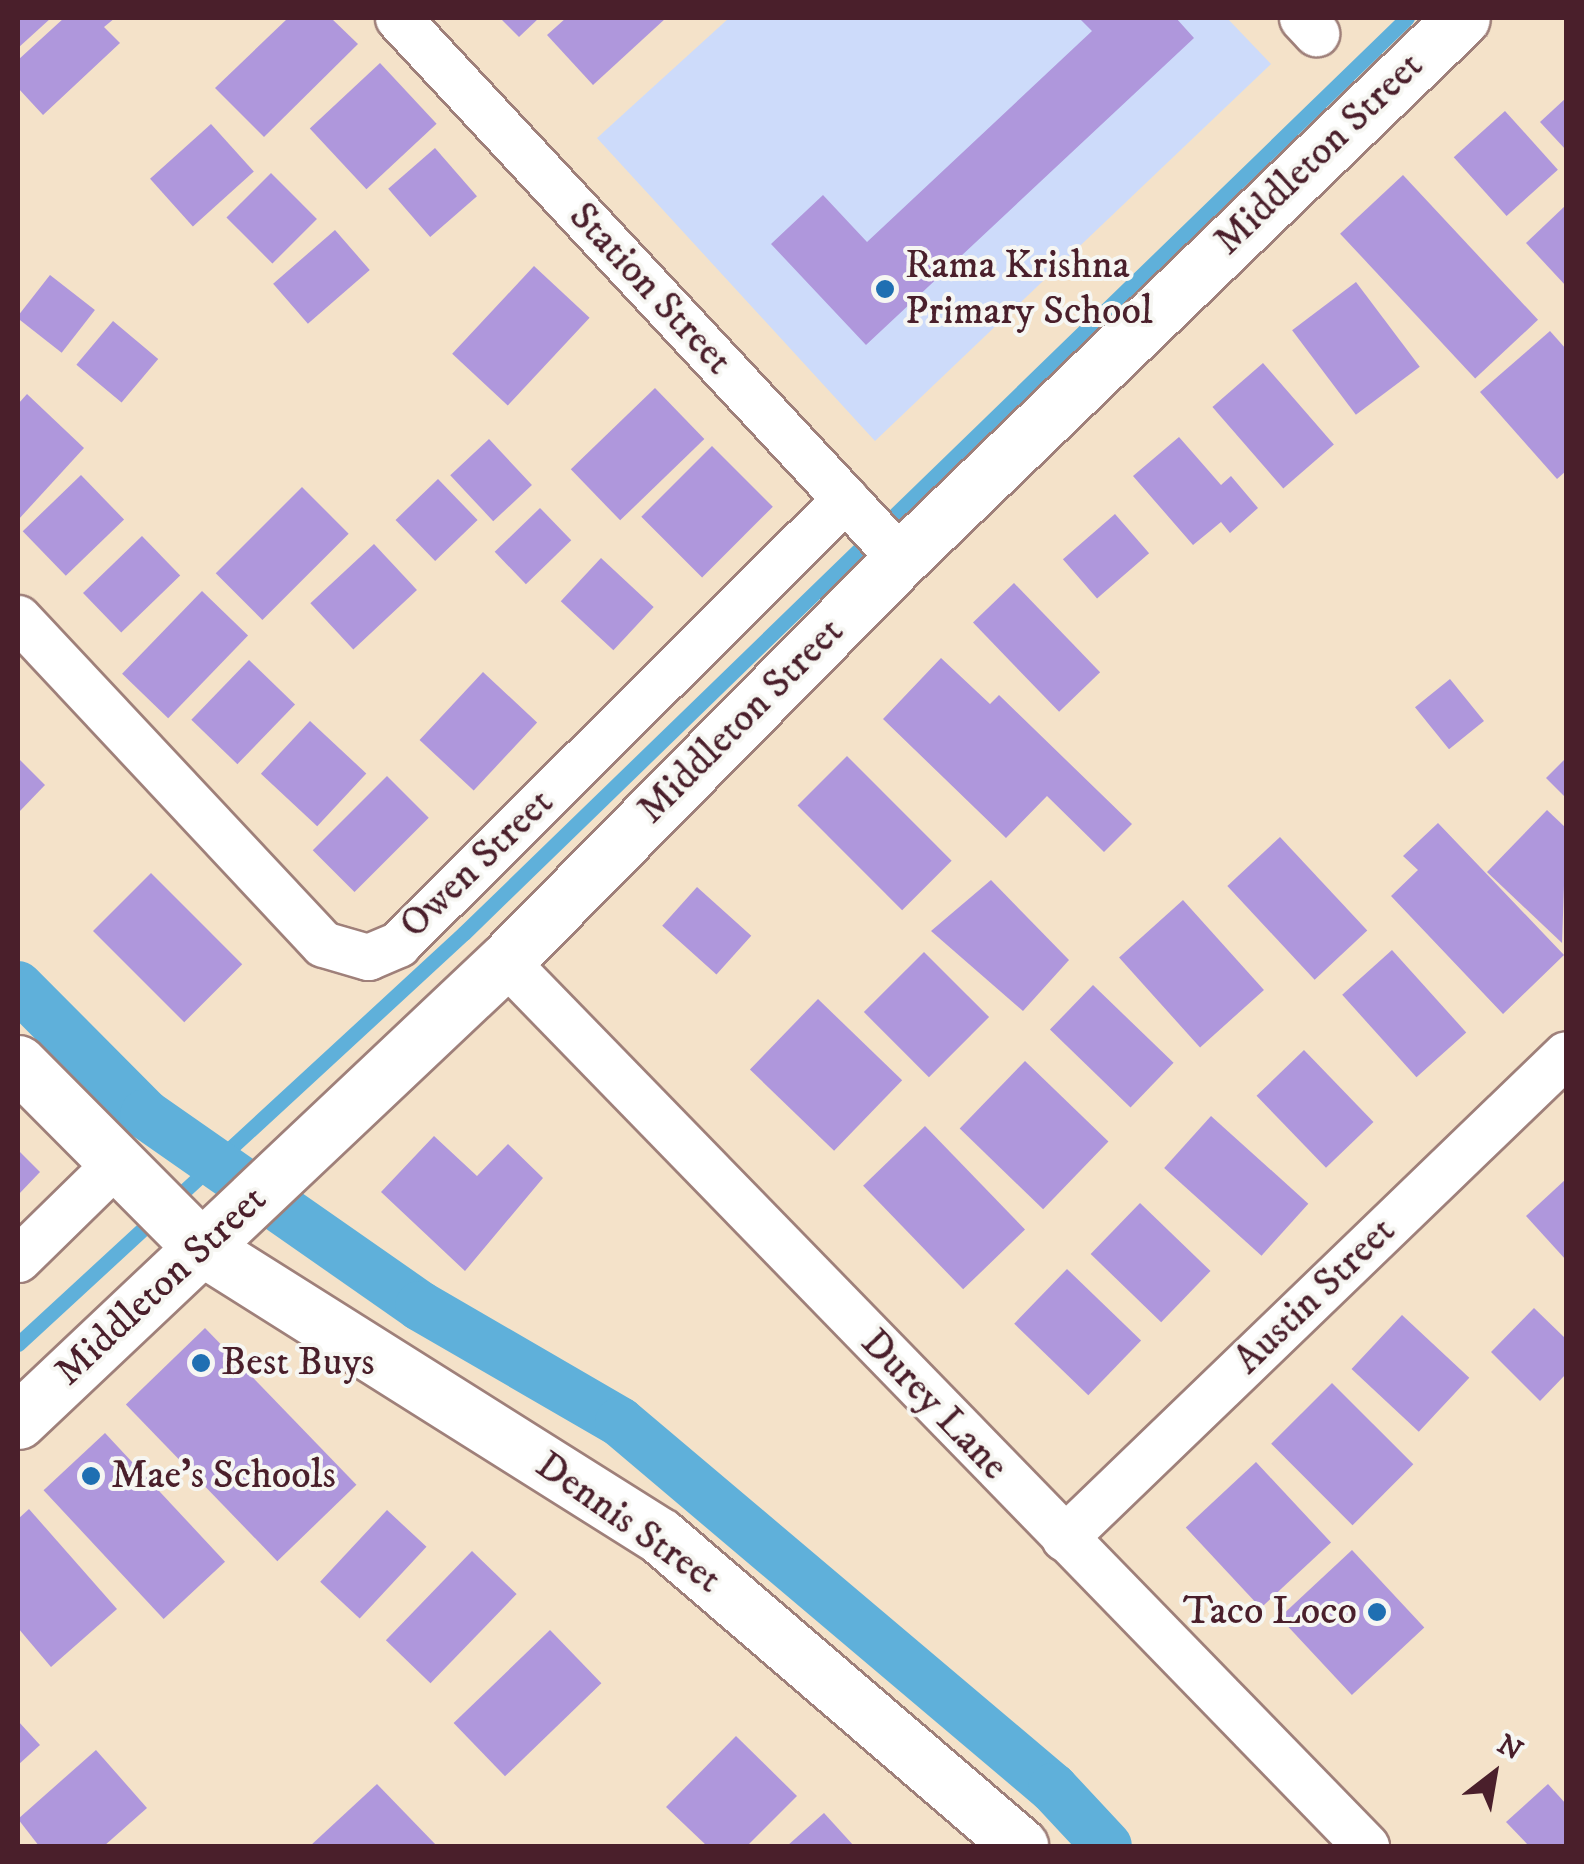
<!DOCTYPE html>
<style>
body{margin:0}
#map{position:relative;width:1584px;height:1864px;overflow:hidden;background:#f4e2c9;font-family:"IM FELL DW Pica",serif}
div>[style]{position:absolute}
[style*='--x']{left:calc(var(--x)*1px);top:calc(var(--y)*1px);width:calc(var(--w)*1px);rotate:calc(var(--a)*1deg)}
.built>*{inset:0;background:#cddbfa}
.stream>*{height:15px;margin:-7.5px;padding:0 7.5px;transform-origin:7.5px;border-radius:7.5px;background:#5fb0da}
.canal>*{height:50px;margin:-25px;padding:0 25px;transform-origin:25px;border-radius:25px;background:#5fb0da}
.building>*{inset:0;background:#af97dc;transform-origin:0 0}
.roads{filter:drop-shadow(2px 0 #9f807a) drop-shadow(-2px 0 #9f807a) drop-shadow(0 2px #9f807a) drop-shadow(0 -2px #9f807a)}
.street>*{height:45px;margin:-22.5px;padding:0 22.5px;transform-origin:22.5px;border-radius:22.5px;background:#fff}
.secondary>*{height:55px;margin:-27.5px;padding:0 27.5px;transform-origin:27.5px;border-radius:27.5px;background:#fff}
.dots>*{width:28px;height:28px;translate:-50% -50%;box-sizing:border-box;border:5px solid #f6f6f2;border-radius:50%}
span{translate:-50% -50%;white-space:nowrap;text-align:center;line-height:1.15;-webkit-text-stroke:8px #f6f6f2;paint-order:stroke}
.street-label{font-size:40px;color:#4a1f2b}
.poi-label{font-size:40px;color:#4a1f2b}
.left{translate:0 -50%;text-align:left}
.right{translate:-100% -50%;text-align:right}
.frame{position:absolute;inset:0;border:20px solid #4a1f2b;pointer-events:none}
.north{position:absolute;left:1444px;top:1724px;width:100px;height:100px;-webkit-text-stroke:8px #f6f6f2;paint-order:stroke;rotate:31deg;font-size:28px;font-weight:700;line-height:40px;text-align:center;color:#4a1f2b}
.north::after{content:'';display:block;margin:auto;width:35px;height:45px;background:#4a1f2b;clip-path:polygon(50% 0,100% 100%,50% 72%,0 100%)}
</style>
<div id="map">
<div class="built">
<div style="clip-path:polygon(729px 18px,1227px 18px,1271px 64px,875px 441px,597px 138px)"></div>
</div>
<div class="stream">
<div style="--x:18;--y:1344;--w:606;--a:-42.66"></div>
<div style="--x:464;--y:933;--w:1314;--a:-44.14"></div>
</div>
<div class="canal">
<div style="--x:18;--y:986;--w:180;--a:45.2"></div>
<div style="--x:145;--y:1114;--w:335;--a:34.9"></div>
<div style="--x:420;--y:1306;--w:231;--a:30.1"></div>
<div style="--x:620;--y:1422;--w:567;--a:40.21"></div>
<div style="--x:1053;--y:1788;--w:79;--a:47"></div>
</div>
<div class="building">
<div style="clip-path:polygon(18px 18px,51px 18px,18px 48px)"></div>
<div style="clip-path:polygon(64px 18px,115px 18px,104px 27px,120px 43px,43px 115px,18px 88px,18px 60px)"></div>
<div style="clip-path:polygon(288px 18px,331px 18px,358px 44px,264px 137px,215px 88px)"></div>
<div style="clip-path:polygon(500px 18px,539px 18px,519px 37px)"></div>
<div style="clip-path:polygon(566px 18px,666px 18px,593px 85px,547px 35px)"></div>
<div style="clip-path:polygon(1079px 18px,1176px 18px,1194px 38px,866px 345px,771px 244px,823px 195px,867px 242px,1092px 31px)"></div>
<div style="left:380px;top:63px;width:83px;height:96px;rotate:47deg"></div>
<div style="clip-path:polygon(1566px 98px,1566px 150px,1540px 122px)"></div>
<div style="left:1505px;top:111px;width:79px;height:69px;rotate:48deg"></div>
<div style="left:211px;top:124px;width:64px;height:82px;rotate:48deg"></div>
<div style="left:435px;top:148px;width:64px;height:62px;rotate:49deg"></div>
<div style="left:271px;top:173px;width:65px;height:63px;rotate:45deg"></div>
<div style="left:1403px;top:175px;width:198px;height:86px;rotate:47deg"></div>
<div style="clip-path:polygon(1566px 205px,1566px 286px,1526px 243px)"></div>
<div style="left:335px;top:230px;width:53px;height:82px;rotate:49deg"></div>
<div style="left:534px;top:266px;width:76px;height:120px;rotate:43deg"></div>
<div style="left:50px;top:275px;width:57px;height:54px;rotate:38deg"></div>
<div style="left:1356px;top:282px;width:106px;height:80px;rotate:53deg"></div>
<div style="left:113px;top:321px;width:59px;height:57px;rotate:40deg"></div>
<div style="clip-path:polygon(1550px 331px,1566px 349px,1566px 471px,1557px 479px,1480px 392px)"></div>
<div style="left:1263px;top:363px;width:108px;height:67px;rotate:49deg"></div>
<div style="left:655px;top:388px;width:71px;height:117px;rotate:46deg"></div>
<div style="clip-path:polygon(27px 394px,84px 448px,18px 520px,18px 404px)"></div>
<div style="clip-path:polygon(1179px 437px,1221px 485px,1231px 476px,1258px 508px,1230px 533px,1221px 522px,1193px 545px,1133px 476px)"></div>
<div style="left:489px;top:439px;width:63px;height:53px;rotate:47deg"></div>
<div style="left:712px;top:446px;width:86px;height:100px;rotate:45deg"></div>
<div style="left:81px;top:475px;width:62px;height:81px;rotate:46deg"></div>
<div style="left:438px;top:479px;width:57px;height:59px;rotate:46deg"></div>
<div style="left:302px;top:487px;width:66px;height:122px;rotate:45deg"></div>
<div style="left:540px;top:508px;width:45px;height:63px;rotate:46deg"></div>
<div style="left:1115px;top:514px;width:52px;height:69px;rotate:49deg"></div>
<div style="left:142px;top:536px;width:55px;height:82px;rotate:46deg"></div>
<div style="left:374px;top:544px;width:63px;height:87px;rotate:47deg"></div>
<div style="left:601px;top:558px;width:72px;height:59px;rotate:43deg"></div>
<div style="left:1014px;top:583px;width:124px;height:57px;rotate:46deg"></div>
<div style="left:202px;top:591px;width:64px;height:115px;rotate:44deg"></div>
<div style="clip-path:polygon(941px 658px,990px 704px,999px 695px,1132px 824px,1104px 852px,1047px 796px,1006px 838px,883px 719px)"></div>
<div style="left:249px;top:660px;width:64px;height:83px;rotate:44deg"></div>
<div style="left:483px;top:672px;width:74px;height:93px;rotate:43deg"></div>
<div style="left:1450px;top:679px;width:54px;height:45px;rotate:51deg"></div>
<div style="left:310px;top:721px;width:77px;height:72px;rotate:43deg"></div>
<div style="left:847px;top:756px;width:148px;height:70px;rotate:45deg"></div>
<div style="clip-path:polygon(18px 758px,45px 785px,18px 813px)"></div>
<div style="clip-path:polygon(1566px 758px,1566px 798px,1546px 778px)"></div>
<div style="left:387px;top:776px;width:59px;height:105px;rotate:45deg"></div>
<div style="clip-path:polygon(1547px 810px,1566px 828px,1562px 943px,1487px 872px)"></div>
<div style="clip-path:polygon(1438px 823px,1564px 955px,1503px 1014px,1391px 896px,1418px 870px,1403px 856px)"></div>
<div style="left:1280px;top:837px;width:128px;height:72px;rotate:47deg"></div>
<div style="left:151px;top:873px;width:129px;height:82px;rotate:45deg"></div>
<div style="clip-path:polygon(991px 880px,1069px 960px,1023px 1011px,931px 931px)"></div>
<div style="left:697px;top:887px;width:73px;height:52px;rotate:42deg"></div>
<div style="left:1183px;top:900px;width:121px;height:86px;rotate:48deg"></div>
<div style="left:1392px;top:950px;width:111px;height:67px;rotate:48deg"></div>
<div style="left:924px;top:952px;width:92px;height:85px;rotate:45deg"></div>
<div style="left:1093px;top:985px;width:112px;height:62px;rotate:44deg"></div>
<div style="left:818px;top:999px;width:117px;height:98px;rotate:44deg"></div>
<div style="left:1304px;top:1050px;width:100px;height:66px;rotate:46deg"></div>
<div style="left:1025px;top:1061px;width:116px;height:94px;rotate:44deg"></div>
<div style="left:1211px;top:1116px;width:131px;height:70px;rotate:42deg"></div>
<div style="left:925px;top:1126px;width:144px;height:86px;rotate:46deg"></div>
<div style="clip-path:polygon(434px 1136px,477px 1176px,508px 1144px,543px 1178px,465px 1271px,381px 1192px)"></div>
<div style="clip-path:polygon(18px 1150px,40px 1172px,18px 1195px)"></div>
<div style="clip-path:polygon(1566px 1179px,1566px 1260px,1526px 1216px)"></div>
<div style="left:1140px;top:1203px;width:98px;height:71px;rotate:44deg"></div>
<div style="left:1067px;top:1269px;width:103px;height:76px;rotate:44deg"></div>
<div style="clip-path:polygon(1534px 1308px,1566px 1339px,1566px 1374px,1540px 1401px,1491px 1352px)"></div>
<div style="left:1402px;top:1315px;width:92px;height:74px;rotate:43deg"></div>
<div style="left:205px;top:1328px;width:218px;height:110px;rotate:46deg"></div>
<div style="left:1332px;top:1383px;width:115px;height:86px;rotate:45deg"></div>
<div style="left:105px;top:1433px;width:176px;height:84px;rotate:47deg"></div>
<div style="left:1256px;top:1462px;width:110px;height:96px;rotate:47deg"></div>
<div style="clip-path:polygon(29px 1509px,117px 1609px,51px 1667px,18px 1628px,18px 1519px)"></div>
<div style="left:387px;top:1510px;width:54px;height:98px;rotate:43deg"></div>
<div style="left:1352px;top:1550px;width:106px;height:99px;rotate:47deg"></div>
<div style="left:472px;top:1551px;width:62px;height:124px;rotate:44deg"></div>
<div style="left:550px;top:1630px;width:74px;height:134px;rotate:46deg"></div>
<div style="clip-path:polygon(18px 1721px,40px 1745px,18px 1765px)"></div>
<div style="clip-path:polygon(736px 1736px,797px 1796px,747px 1846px,707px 1846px,666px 1807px)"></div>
<div style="clip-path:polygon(96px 1750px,147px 1808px,104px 1846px,39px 1846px,18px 1819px)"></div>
<div style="clip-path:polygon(377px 1784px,437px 1846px,310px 1846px)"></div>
<div style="clip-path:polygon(1548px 1784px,1566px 1804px,1566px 1846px,1529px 1846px,1506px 1822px)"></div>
<div style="clip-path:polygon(824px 1813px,854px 1846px,787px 1846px)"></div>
</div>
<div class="roads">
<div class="street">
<div style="--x:398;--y:18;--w:739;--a:47.08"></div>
<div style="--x:1302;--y:18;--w:21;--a:47"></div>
<div style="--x:18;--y:618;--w:446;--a:46.9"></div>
<div style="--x:323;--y:944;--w:47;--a:16.1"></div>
<div style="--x:368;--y:957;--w:33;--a:-23"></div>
<div style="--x:398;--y:944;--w:631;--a:-44.87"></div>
<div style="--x:505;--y:961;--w:1235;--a:45.79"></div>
<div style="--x:18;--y:1259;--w:139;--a:-44.4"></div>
<div style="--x:1064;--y:1538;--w:697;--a:-43.95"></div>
</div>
<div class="secondary">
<div style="--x:18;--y:1063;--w:260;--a:45.2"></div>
<div style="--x:201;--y:1247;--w:542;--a:32.2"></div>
<div style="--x:660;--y:1536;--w:475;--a:40.7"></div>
<div style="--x:18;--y:1421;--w:670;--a:-43.37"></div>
<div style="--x:505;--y:961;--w:564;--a:-45.43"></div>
<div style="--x:901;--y:559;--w:779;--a:-43.96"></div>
</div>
</div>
<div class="dots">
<div style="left:885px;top:289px;background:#1f6fb2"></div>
<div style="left:201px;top:1363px;background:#1f6fb2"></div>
<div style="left:91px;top:1476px;background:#1f6fb2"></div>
<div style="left:1377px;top:1612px;background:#1f6fb2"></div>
</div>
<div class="street-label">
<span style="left:1319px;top:154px;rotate:-44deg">Middleton Street</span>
<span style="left:650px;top:289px;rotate:47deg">Station Street</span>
<span style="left:741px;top:721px;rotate:-45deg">Middleton Street</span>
<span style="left:477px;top:864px;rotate:-44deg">Owen Street</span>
<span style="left:161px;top:1286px;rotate:-43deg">Middleton Street</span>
<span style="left:1315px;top:1296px;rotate:-44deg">Austin Street</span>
<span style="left:934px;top:1405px;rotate:46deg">Durey Lane</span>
<span style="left:628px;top:1523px;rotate:35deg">Dennis Street</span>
</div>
<div class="poi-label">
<span class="left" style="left:905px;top:289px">Rama Krishna<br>Primary School</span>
<span class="left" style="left:221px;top:1363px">Best Buys</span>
<span class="left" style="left:111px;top:1476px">Mae's Schools</span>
<span class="right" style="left:1357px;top:1612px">Taco Loco</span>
</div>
<div class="frame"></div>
<div class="north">N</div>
</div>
